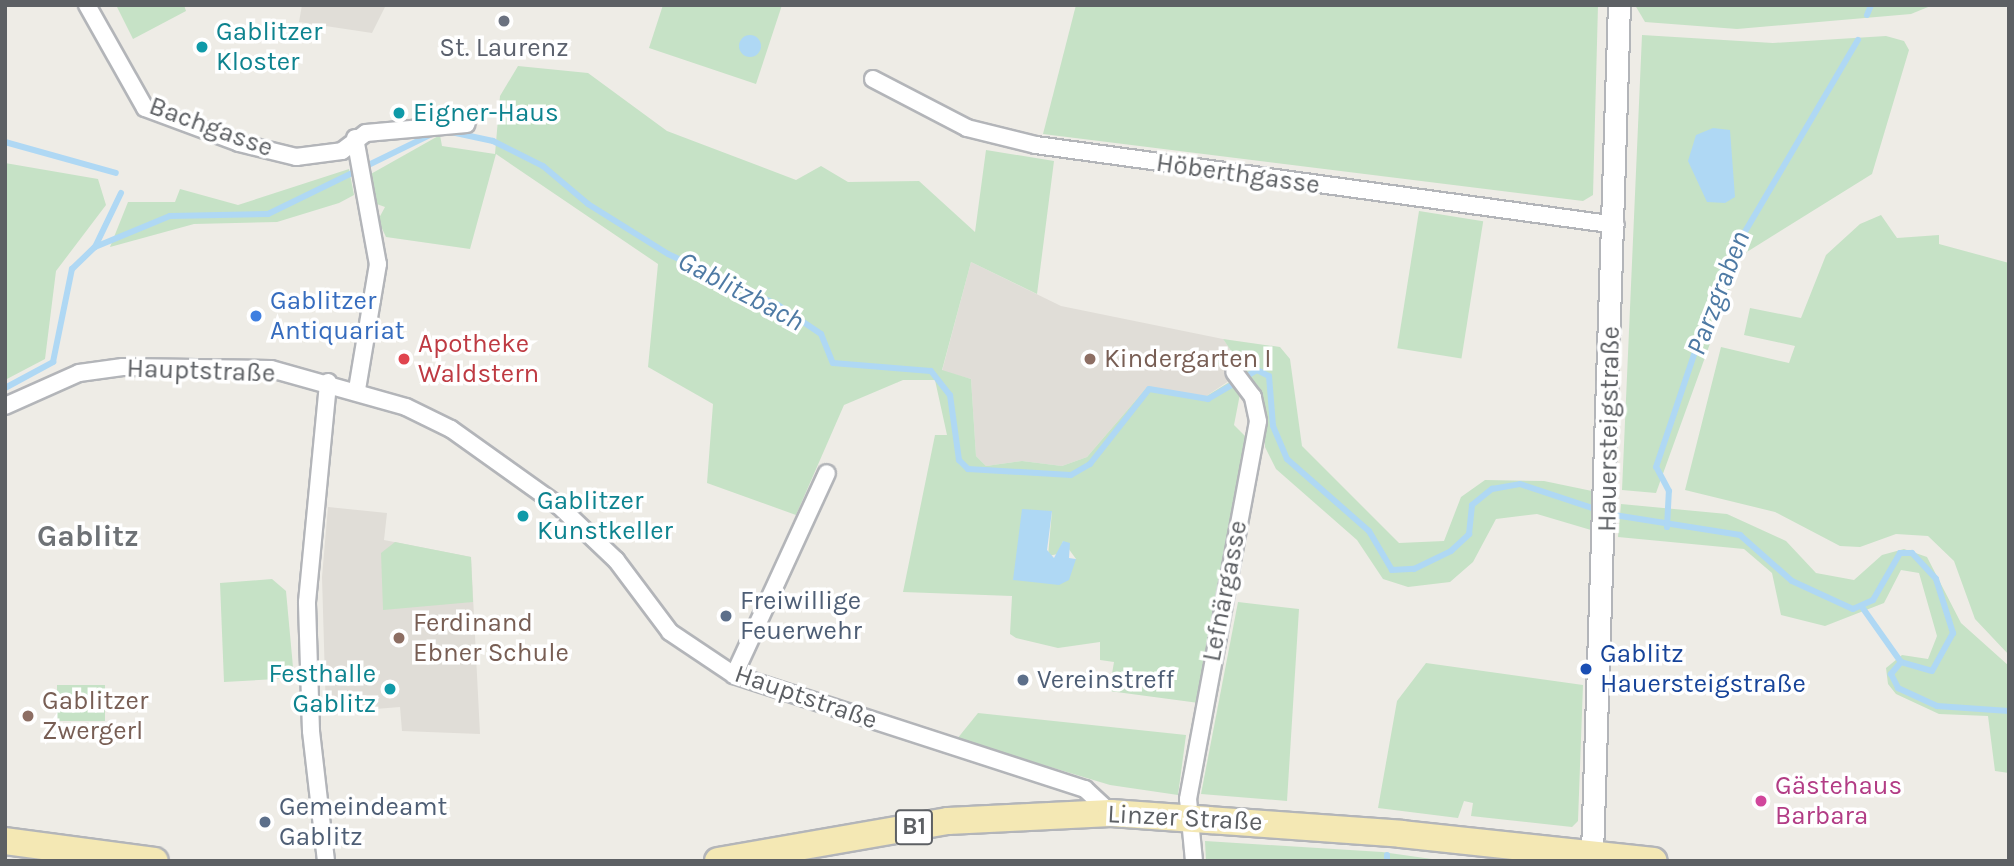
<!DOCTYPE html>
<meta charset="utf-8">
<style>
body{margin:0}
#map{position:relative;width:2014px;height:866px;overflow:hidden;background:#eeece6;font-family:Karla,sans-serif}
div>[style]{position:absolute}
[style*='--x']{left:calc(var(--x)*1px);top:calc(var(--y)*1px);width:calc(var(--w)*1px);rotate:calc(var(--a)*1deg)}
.education>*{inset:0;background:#e0ddd7}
.green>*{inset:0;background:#c6e2c6;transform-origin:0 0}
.water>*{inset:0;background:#afd8f4}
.round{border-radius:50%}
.stream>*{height:6px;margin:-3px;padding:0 3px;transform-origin:3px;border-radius:3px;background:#afd8f4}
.roads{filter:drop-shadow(2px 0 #b3b5b9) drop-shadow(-2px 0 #b3b5b9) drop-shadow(0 2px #b3b5b9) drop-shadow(0 -2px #b3b5b9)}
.minor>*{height:16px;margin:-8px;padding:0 8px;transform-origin:8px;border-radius:8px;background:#fff}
.tertiary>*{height:21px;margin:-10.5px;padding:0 10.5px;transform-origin:10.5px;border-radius:10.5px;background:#fff}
.primary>*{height:26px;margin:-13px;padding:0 13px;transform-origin:13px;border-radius:13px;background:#f4e8b4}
.dots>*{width:19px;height:19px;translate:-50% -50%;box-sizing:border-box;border:4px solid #fff;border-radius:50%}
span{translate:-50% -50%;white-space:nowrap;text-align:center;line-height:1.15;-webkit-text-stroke:7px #fff;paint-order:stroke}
.shield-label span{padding:2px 5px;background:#fff;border:2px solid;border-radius:5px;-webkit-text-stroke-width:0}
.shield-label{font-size:24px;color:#5d6064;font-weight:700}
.culture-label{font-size:26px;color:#0d838f}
.left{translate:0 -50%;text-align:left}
.right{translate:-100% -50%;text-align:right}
.worship-label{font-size:26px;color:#5b616d}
.street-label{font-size:26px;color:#5d6064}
.shop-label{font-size:26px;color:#366cbe}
.health-label{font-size:26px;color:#be3a42}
.education-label{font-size:26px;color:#785e54}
.service-label{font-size:26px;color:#4e5e75}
.transit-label{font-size:26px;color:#164399}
.hotel-label{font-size:26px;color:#b23c85}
.water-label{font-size:28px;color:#4e7aa4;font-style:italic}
.quarter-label{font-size:30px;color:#6e7276;font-weight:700}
.frame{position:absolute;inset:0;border:7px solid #5d6064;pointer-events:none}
</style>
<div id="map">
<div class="education">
<div style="clip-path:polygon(302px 5px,386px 5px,372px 33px,299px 22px)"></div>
<div style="clip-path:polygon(971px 262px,1061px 306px,1223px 339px,1245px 370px,1205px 397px,1148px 386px,1087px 457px,1062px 466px,1022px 461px,986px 466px,976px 456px,971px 379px,942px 371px)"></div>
<div style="clip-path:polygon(328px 507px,387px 513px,384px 540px,471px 557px,480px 734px,402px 731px,400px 707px,326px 713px,322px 577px)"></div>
</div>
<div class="green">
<div style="clip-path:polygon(116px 5px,184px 5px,186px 11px,133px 39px)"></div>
<div style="clip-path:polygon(663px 5px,782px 5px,756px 84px,649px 48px)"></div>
<div style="clip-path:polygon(1076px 5px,1598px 5px,1593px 195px,1583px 201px,1043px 134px)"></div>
<div style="clip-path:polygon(1635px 5px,1933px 5px,1911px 14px,1737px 29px,1645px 22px)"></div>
<div style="clip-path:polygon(1642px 35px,1773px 43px,1886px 36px,1904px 41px,1909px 50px,1872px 174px,1742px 255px,1656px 493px,1622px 490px)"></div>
<div style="clip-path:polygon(evenodd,518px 66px,588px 73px,667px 131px,796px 180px,821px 166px,848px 182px,919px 181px,975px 232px,986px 150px,1054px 161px,1037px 294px,971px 262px,942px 370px,971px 379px,976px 456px,986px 466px,1022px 461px,1062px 466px,1087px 457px,1148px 386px,1205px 397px,1231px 381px,1240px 394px,1234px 425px,1250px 441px,1199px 703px,1109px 691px,1114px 662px,1100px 660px,1100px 642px,1058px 648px,1016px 638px,1010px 634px,1012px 596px,903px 592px,935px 435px,947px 435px,935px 380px,903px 380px,844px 405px,796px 515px,707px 483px,713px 404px,648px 367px,658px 264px,496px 154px,470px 249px,386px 237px,378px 220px,385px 207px,374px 203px,369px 175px,440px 135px,442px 146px,495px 154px,500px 96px,518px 66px,1052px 511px,1048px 556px,1058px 554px,1063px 541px,1076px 559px,1013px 580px,1052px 511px)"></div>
<div style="clip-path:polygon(5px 163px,98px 179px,106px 205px,56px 271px,45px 359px,5px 380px)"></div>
<div style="clip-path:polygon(349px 169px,354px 195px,339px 203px,277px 222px,194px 224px,110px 247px,128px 202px,175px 202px,180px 189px,238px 205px)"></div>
<div style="left:1419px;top:211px;width:65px;height:139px;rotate:9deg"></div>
<div style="clip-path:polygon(1881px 215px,1897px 238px,1939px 235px,1939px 244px,2009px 263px,2009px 655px,1975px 619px,1954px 561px,1928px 536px,1896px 534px,1860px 547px,1840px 546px,1775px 512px,1685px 490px,1721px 347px,1789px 363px,1795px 346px,1744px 335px,1750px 308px,1801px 318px,1826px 255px,1860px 224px)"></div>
<div style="clip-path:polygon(1223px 339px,1280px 347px,1290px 359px,1302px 446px,1399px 543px,1444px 541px,1461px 497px,1485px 480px,1544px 481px,1592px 491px,1591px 530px,1537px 514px,1496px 519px,1473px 562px,1450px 582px,1408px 587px,1383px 579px,1357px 540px,1276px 469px,1265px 447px,1263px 397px)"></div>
<div style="clip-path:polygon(1180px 350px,1202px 352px,1221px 364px,1179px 370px)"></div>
<div style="clip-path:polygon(1621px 504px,1727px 514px,1786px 541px,1816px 573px,1854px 580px,1882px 555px,1904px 549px,1927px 557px,1961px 623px,2009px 666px,2009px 773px,1995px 771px,1988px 716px,1939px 714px,1896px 694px,1888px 684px,1886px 668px,1902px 655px,1928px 659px,1937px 636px,1919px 573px,1901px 570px,1884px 603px,1825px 626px,1781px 615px,1772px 573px,1744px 549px,1618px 537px)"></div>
<div style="clip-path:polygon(395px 542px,471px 557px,473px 602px,383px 610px,381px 553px)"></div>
<div style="clip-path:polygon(272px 579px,286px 591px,294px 678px,224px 682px,220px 583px)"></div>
<div style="clip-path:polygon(1238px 602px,1299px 609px,1287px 801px,1201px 794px)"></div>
<div style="clip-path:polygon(1426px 663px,1583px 685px,1578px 821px,1572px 827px,1471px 816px,1473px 803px,1464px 801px,1458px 818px,1378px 808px,1397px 701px)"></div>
<div style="left:57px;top:685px;width:48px;height:36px"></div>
<div style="clip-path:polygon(978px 713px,1186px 735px,1178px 795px,1110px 785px,957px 739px)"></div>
<div style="clip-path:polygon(1205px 841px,1382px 852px,1446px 861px,1206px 861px)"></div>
</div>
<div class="water">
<div class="round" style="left:739px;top:35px;width:22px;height:22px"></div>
<div style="clip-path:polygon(1713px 128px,1730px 130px,1735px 197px,1725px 203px,1707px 202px,1688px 161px,1696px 135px)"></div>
<div style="clip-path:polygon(1022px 509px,1052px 511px,1047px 550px,1054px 558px,1063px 541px,1070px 543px,1069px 558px,1076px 559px,1069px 580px,1059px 585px,1013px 580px)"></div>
</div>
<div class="stream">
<div style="--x:1867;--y:15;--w:11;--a:-68"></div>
<div style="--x:451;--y:132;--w:43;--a:12.1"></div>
<div style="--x:493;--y:141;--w:56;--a:26.6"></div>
<div style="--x:543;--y:166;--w:59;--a:40.2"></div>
<div style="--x:588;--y:204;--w:94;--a:32"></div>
<div style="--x:668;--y:254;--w:121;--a:24.9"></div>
<div style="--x:778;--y:305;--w:52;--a:34"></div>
<div style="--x:821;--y:334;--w:31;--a:68"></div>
<div style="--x:833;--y:363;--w:98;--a:4.7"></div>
<div style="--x:931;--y:371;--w:31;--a:52"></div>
<div style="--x:950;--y:395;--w:66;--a:82.1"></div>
<div style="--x:959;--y:460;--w:13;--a:45"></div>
<div style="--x:968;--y:469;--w:103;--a:3.3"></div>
<div style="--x:1071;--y:475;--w:22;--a:-30"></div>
<div style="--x:1090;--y:464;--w:95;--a:-51.8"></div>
<div style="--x:1149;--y:389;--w:60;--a:9.6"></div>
<div style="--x:1208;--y:399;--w:57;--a:-30.6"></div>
<div style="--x:1257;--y:370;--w:13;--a:27"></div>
<div style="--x:1269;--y:376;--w:50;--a:85.4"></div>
<div style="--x:1273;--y:426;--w:36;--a:67"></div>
<div style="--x:1287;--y:459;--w:109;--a:41.3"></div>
<div style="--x:1369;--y:531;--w:45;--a:59.5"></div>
<div style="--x:1392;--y:570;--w:22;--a:-3"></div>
<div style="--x:1414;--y:569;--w:41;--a:-25.9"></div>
<div style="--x:1451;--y:551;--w:25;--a:-43"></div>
<div style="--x:1469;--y:534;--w:29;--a:-84"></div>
<div style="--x:1472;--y:505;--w:26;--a:-39"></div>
<div style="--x:1492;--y:489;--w:28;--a:-10"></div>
<div style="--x:1520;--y:484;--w:82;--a:18.4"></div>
<div style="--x:5;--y:142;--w:115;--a:15.6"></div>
<div style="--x:95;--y:247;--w:60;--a:-64.3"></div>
<div style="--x:5;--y:388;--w:55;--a:-28.4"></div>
<div style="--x:53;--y:362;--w:95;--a:-78.5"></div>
<div style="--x:72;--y:269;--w:32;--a:-44"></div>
<div style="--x:95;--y:247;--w:81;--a:-22.5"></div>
<div style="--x:170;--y:216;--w:98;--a:-1.2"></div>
<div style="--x:268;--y:214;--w:185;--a:-26"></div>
<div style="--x:1608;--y:514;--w:134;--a:9"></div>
<div style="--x:1740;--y:535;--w:69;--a:41.5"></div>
<div style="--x:1792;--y:581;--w:67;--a:24.7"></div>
<div style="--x:1853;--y:609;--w:22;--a:-24"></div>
<div style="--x:1873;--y:600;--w:54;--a:-60.1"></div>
<div style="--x:1900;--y:553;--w:12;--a:0"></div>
<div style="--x:1912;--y:553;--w:35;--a:47"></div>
<div style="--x:1936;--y:579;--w:57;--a:72.5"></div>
<div style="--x:1953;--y:633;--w:43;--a:118.9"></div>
<div style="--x:1932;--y:671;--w:32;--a:-164"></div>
<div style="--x:1901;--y:662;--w:16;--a:130"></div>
<div style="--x:1891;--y:674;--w:16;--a:63"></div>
<div style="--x:1898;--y:688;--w:43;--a:24.8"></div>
<div style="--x:1937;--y:706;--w:72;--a:4"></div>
<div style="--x:1667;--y:527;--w:36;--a:-87"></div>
<div style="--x:1669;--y:491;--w:27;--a:-118"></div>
<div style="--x:1656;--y:467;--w:209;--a:-71.3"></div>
<div style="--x:1723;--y:269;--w:266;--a:-59.5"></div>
<div style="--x:1862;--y:607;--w:67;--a:54.7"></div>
<div style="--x:1387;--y:861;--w:6;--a:-90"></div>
</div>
<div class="roads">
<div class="minor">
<div style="--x:87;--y:5;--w:118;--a:60.6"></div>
<div style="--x:145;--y:108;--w:100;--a:20.4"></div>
<div style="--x:239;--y:143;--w:59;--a:13.8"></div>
<div style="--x:296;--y:157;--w:46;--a:-7.4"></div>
<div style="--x:342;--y:151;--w:30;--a:-37"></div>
<div style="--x:366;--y:133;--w:101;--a:-5.1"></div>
<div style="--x:873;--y:79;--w:106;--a:27.5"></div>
<div style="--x:967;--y:128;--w:71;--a:13.8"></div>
<div style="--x:1036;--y:145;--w:585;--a:7.85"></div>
<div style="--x:355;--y:138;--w:128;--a:79.7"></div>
<div style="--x:378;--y:264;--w:128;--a:99.5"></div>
<div style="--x:5;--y:406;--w:81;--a:-24"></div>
<div style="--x:79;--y:373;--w:44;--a:-7.8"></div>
<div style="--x:123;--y:367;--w:148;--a:0.8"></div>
<div style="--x:271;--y:369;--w:140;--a:15.7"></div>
<div style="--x:406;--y:407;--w:50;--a:26.1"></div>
<div style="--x:451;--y:429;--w:133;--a:35.5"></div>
<div style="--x:559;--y:506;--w:79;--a:43.5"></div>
<div style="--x:616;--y:560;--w:90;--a:53.1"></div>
<div style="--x:670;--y:632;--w:77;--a:33.9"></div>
<div style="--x:734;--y:675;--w:369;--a:18"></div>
<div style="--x:1085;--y:789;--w:35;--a:43"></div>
<div style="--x:734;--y:675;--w:222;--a:-65.3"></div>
<div style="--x:326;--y:861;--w:131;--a:-96.6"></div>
<div style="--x:311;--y:731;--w:129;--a:-91.8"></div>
<div style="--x:307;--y:602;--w:221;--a:-84.5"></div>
<div style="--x:1194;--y:861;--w:62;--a:-95.5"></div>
<div style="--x:1188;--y:799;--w:384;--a:-79.5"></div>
<div style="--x:1258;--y:421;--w:25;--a:-102"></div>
<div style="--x:1253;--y:397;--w:31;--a:-127"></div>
</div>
<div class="tertiary">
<div style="--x:1592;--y:853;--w:848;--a:-88.18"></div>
</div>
<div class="primary">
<div style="--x:5;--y:841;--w:151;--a:7.6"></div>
<div style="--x:718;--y:861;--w:233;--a:-9.9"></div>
<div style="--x:948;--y:821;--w:163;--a:-2.8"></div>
<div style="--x:1111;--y:813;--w:291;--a:4.1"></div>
<div style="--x:1401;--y:834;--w:254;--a:6.1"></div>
</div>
</div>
<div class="dots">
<div style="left:504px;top:21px;background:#6b7280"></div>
<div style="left:202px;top:47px;background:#0f9aa8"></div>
<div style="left:399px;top:113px;background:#0f9aa8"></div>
<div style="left:256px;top:316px;background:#3f7fe0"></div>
<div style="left:404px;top:359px;background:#e0444e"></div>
<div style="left:1090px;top:359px;background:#8d6e63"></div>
<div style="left:523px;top:516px;background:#0f9aa8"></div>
<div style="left:726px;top:616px;background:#5c6f8a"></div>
<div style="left:399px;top:638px;background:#8d6e63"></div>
<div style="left:1586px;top:669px;background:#1a4fb4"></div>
<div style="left:1023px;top:680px;background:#5c6f8a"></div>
<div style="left:390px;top:689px;background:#0f9aa8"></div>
<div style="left:28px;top:716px;background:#8d6e63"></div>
<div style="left:1761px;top:801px;background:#d1479c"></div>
<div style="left:265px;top:822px;background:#5c6f8a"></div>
</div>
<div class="shield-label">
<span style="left:914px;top:827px">B1</span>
</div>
<div class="culture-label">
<span class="left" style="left:216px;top:47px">Gablitzer<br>Kloster</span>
<span class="left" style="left:413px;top:113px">Eigner-Haus</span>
<span class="left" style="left:537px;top:516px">Gablitzer<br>Kunstkeller</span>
<span class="right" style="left:376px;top:689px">Festhalle<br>Gablitz</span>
</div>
<div class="worship-label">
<span style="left:504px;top:48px">St. Laurenz</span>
</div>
<div class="street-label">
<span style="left:211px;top:127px;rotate:20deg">Bachgasse</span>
<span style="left:1238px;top:174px;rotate:8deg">Höberthgasse</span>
<span style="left:201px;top:371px;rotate:2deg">Hauptstraße</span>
<span style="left:1609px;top:429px;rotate:-89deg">Hauersteigstraße</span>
<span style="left:1225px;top:591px;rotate:-79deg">Lefnärgasse</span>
<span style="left:806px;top:697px;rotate:19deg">Hauptstraße</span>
<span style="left:1185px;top:818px;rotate:3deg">Linzer Straße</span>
</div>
<div class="shop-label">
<span class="left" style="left:270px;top:316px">Gablitzer<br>Antiquariat</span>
</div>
<div class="health-label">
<span class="left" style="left:418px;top:359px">Apotheke<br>Waldstern</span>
</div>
<div class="education-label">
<span class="left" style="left:1104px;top:359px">Kindergarten I</span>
<span class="left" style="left:413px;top:638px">Ferdinand<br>Ebner Schule</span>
<span class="left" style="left:42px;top:716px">Gablitzer<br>Zwergerl</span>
</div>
<div class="service-label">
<span class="left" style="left:740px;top:616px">Freiwillige<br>Feuerwehr</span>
<span class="left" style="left:1037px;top:680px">Vereinstreff</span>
<span class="left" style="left:279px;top:822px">Gemeindeamt<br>Gablitz</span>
</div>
<div class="transit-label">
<span class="left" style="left:1600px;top:669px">Gablitz<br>Hauersteigstraße</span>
</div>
<div class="hotel-label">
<span class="left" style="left:1775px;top:801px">Gästehaus<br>Barbara</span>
</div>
<div class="water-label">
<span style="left:741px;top:291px;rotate:28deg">Gablitzbach</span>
<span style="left:1718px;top:293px;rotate:-69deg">Parzgraben</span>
</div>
<div class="quarter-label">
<span style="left:88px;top:536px">Gablitz</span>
</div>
<div class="frame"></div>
</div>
